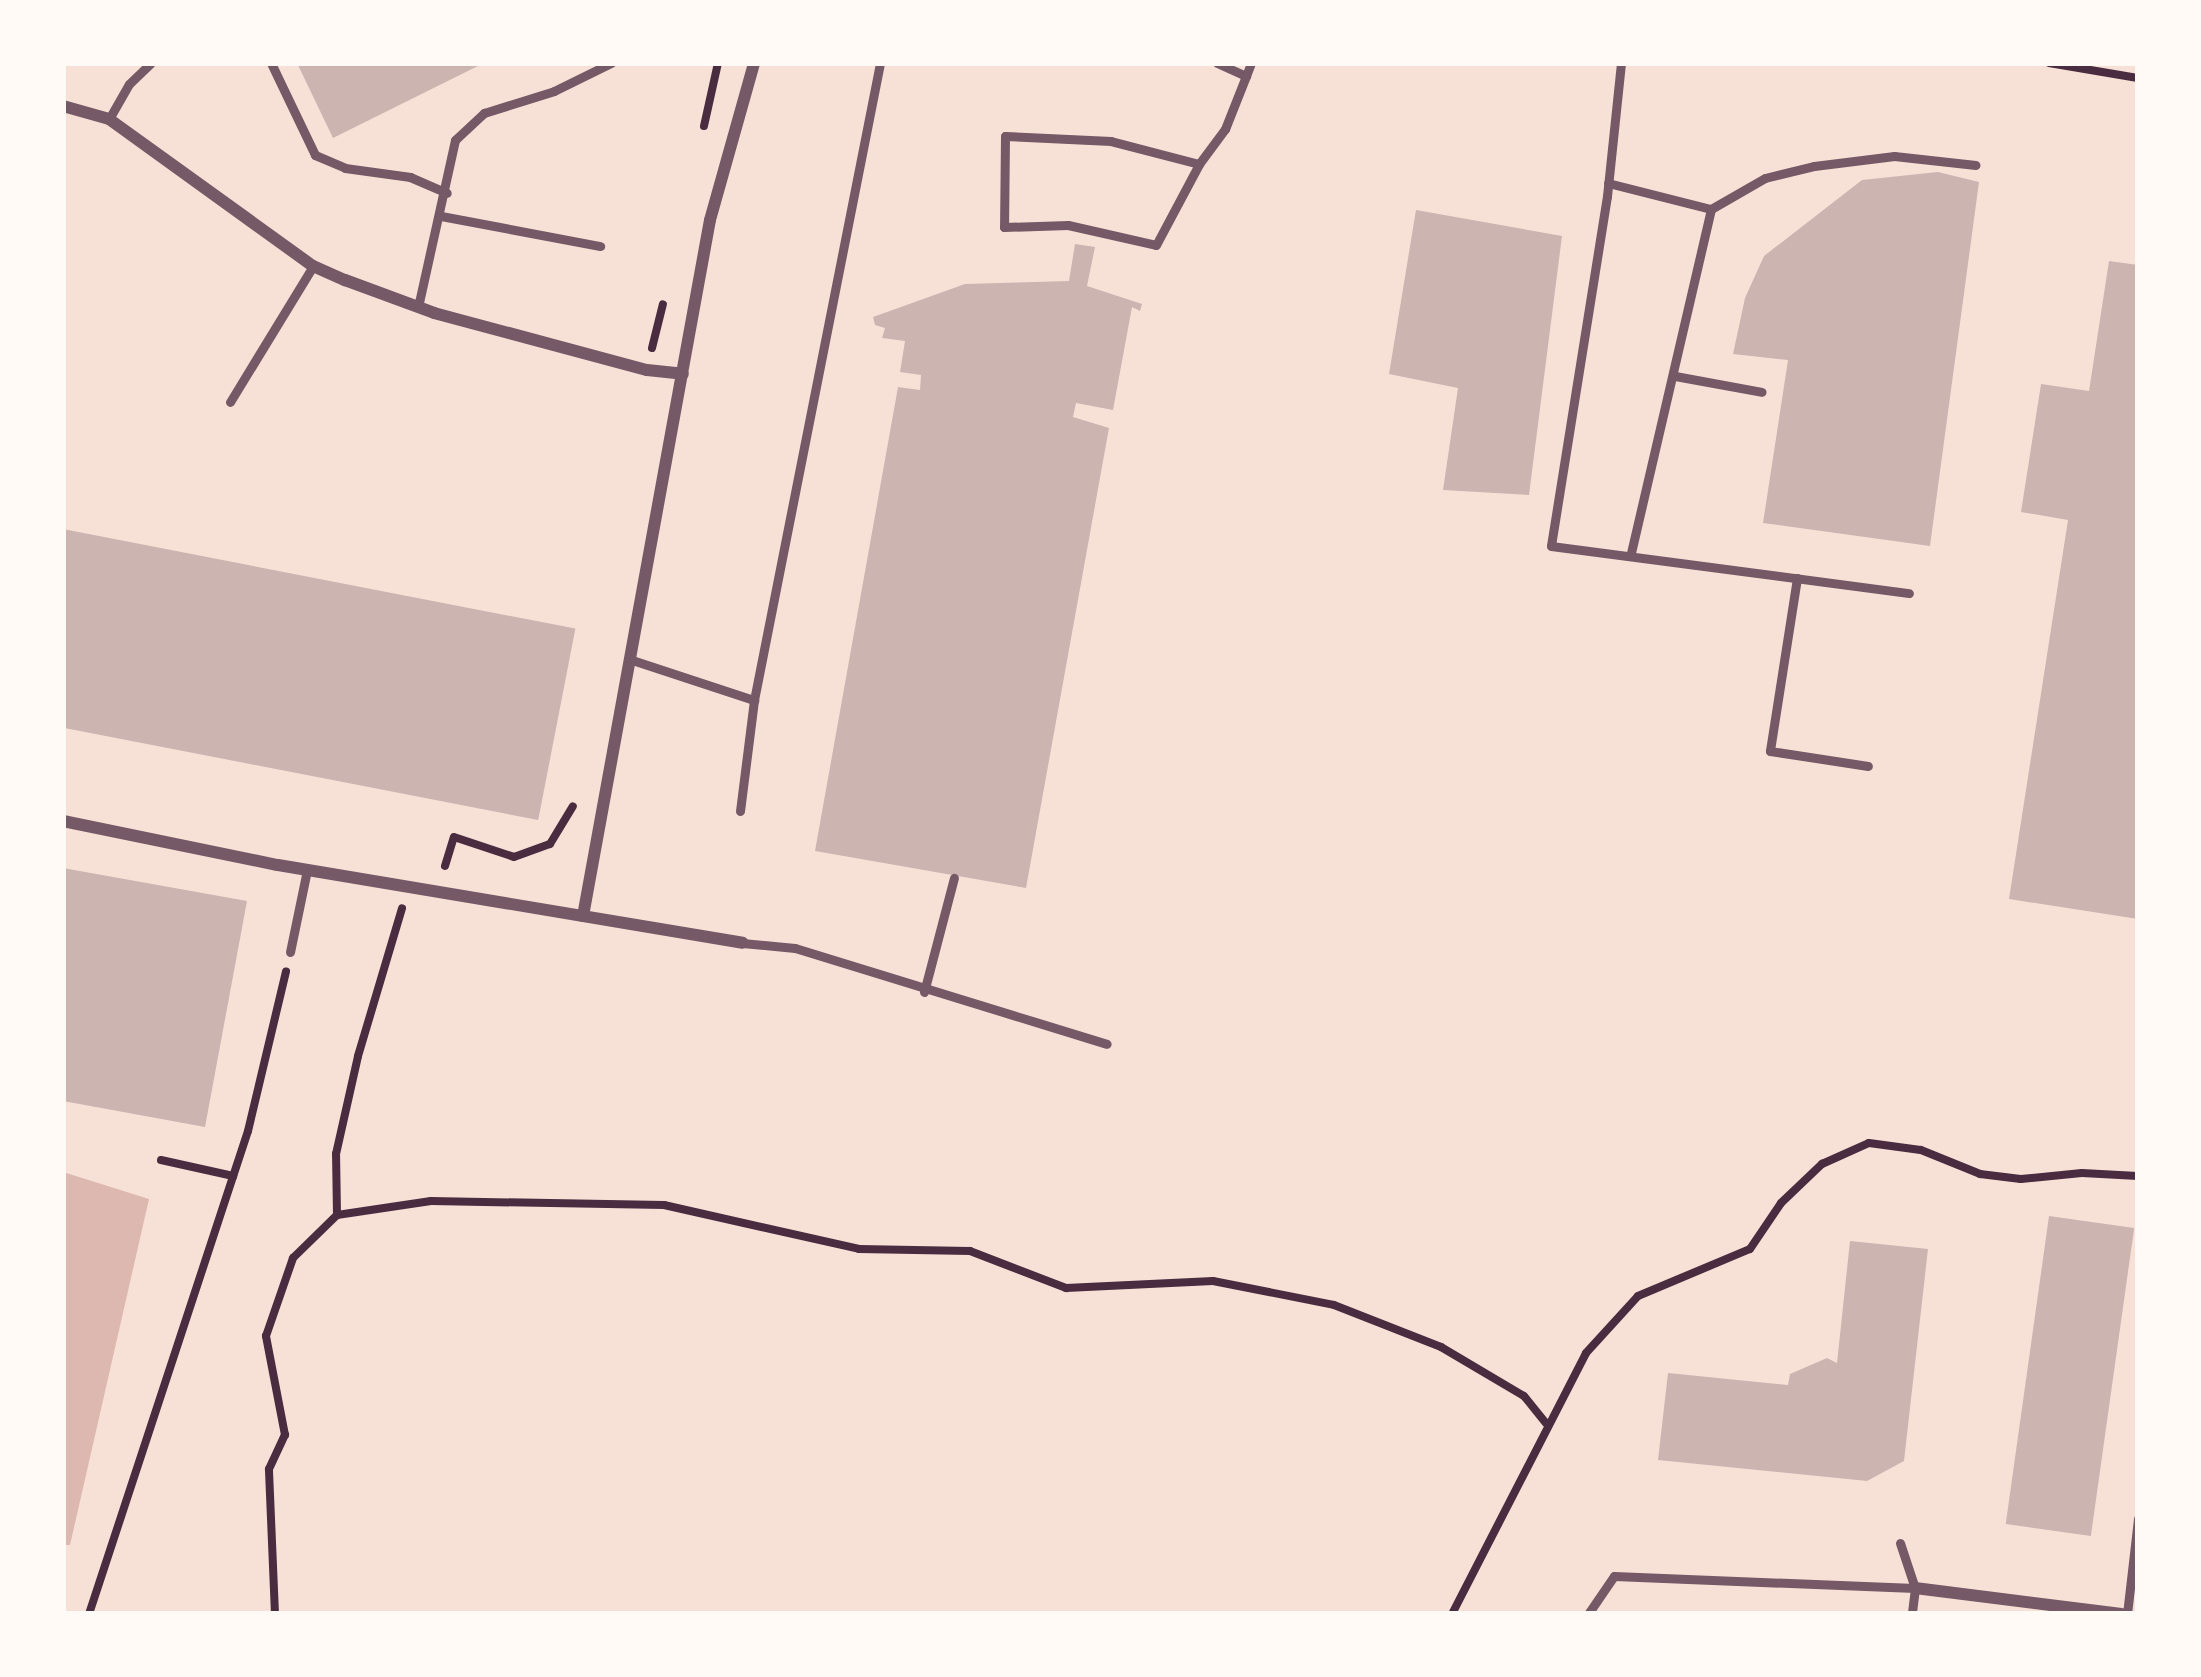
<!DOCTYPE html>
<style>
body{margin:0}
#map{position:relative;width:2201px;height:1677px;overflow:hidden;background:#f7e1d7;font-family:Manrope,sans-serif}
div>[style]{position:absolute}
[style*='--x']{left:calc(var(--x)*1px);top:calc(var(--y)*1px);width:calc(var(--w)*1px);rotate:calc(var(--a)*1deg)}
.water>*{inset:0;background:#dcb8b0}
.building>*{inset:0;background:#ccb4b1;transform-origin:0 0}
.path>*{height:8px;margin:-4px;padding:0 4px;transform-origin:4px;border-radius:4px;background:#4a2c40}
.service>*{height:9px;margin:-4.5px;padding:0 4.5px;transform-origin:4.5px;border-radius:4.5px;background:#755966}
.minor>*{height:12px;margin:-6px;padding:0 6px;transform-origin:6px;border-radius:6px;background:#755966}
span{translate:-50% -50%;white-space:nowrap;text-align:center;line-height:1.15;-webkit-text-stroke:10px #fffaf5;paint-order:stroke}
.frame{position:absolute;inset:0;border:66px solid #fffaf5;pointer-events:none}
</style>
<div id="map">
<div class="water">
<div style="clip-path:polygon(63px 1172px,149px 1199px,70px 1545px,63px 1545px)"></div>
</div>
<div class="building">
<div style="clip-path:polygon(297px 63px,484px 63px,333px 138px)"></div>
<div style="clip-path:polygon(1938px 172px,1979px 182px,1930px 546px,1763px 523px,1788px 360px,1733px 354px,1745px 298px,1764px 256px,1862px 180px)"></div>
<div style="clip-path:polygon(1416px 210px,1562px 236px,1529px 495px,1443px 490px,1458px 388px,1389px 374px)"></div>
<div style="clip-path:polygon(1075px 244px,1095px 247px,1087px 286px,1142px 304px,1140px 311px,1132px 307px,1113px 410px,1076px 403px,1073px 417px,1109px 428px,1026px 888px,815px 851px,898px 387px,920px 390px,921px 375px,900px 372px,905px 341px,882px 338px,885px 328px,875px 325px,873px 317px,965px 284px,1069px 281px)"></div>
<div style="clip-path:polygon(2109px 261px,2138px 265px,2138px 919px,2009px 899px,2068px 520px,2021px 512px,2041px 384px,2089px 391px)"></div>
<div style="left:63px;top:529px;width:522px;height:195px;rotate:11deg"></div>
<div style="clip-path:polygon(63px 868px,247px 901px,205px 1127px,63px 1101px)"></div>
<div style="left:2049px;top:1216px;width:86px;height:311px;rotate:8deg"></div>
<div style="clip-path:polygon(1850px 1241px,1928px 1249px,1904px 1461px,1867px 1481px,1658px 1460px,1668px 1373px,1788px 1385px,1790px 1374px,1827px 1358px,1837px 1363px)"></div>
</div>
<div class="path">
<div style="--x:2049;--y:63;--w:90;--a:9.6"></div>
<div style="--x:704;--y:126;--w:65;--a:-77.5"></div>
<div style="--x:652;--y:348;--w:45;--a:-76"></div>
<div style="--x:445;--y:866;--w:30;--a:-73"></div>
<div style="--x:454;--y:837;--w:63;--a:18.4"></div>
<div style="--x:514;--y:857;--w:38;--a:-20"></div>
<div style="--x:550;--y:844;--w:44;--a:-58.8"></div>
<div style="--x:161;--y:1160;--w:74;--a:12.5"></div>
<div style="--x:337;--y:1215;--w:61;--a:-90.9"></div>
<div style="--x:336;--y:1154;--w:100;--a:-77.3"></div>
<div style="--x:358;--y:1056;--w:154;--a:-73.4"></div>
<div style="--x:89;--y:1614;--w:508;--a:-71.78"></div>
<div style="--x:248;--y:1131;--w:164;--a:-76.6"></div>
<div style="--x:275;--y:1614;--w:145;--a:-92.4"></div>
<div style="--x:269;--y:1469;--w:38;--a:-65"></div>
<div style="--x:285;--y:1435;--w:101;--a:-100.9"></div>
<div style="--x:266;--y:1336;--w:83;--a:-70.9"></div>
<div style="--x:293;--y:1258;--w:62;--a:-44.3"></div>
<div style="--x:337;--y:1215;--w:95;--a:-8.5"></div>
<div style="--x:431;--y:1201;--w:233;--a:1"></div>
<div style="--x:664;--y:1205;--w:200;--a:12.7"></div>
<div style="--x:859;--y:1249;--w:111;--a:1"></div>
<div style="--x:970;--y:1251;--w:103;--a:21.1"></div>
<div style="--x:1066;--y:1288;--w:147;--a:-2.7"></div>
<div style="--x:1213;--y:1281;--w:123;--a:11.2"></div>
<div style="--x:1334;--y:1305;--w:115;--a:21.4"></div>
<div style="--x:1441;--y:1347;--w:96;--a:30.6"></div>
<div style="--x:1524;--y:1396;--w:35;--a:51"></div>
<div style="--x:1452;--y:1614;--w:293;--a:-62.8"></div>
<div style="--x:1586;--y:1353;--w:77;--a:-47.6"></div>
<div style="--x:1638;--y:1296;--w:121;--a:-22.8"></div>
<div style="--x:1750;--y:1249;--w:55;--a:-56"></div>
<div style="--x:1781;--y:1203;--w:57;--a:-43.6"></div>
<div style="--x:1822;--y:1164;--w:51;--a:-24.1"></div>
<div style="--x:1869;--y:1143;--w:52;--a:7.7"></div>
<div style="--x:1921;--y:1150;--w:64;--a:22.1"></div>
<div style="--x:1980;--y:1174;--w:41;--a:7"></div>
<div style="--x:2021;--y:1179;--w:61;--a:-5.6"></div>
<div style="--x:2082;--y:1173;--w:56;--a:3.1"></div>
</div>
<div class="service">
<div style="--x:271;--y:63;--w:102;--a:64.4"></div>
<div style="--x:315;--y:155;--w:33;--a:23"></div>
<div style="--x:345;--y:168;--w:66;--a:7.9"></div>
<div style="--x:410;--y:177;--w:40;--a:23.4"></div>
<div style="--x:1217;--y:63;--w:32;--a:24"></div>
<div style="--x:1246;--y:76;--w:14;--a:-69"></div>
<div style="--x:1621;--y:63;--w:134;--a:96"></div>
<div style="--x:1607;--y:196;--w:354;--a:99.1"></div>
<div style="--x:1551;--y:546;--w:361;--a:7.5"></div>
<div style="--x:109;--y:119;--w:40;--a:-60.3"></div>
<div style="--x:129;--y:84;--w:30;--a:-44"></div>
<div style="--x:1199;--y:164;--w:91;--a:-165.4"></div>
<div style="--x:1111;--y:141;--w:106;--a:-177.3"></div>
<div style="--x:1005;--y:136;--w:91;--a:90.6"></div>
<div style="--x:1004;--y:227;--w:64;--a:-1.8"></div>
<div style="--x:1068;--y:225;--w:90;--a:12.8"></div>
<div style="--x:1156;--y:245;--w:92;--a:-62"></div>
<div style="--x:1199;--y:164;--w:44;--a:-53.4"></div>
<div style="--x:1225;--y:129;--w:57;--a:-68.4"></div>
<div style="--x:1608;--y:183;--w:106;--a:14.2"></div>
<div style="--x:1711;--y:209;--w:356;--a:103.1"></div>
<div style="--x:1711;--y:209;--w:62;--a:-29.9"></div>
<div style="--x:1765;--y:178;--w:50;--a:-13.8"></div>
<div style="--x:1814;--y:166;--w:81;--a:-7.1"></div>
<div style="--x:1894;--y:156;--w:82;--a:6.3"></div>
<div style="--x:441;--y:216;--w:162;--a:10.7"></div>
<div style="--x:418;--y:307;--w:171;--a:-77.5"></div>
<div style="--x:455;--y:140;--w:40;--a:-43"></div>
<div style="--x:484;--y:113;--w:73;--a:-17.4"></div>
<div style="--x:554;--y:91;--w:64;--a:-26.2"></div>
<div style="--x:1675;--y:376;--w:88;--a:10.4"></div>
<div style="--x:230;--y:402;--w:159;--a:-58.6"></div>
<div style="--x:1797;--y:578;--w:175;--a:98.9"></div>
<div style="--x:1770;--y:751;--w:99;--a:8.7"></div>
<div style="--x:629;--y:659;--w:132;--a:18.2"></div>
<div style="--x:754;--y:700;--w:649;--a:-78.81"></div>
<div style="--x:740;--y:811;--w:112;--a:-82.8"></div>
<div style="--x:742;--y:943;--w:53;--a:5.4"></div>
<div style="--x:795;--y:948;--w:326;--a:17.1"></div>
<div style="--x:290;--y:952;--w:84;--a:-78.3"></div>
<div style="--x:924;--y:992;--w:118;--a:-75.3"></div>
<div style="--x:1900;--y:1543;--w:47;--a:71.6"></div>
<div style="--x:1915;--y:1588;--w:26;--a:97"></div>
<div style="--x:1588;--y:1614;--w:46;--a:-55.6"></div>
<div style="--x:1614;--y:1576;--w:301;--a:2.3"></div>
<div style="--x:2127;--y:1614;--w:96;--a:-83.4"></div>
</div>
<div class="minor">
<div style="--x:63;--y:106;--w:48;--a:15.8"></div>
<div style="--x:109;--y:119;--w:251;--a:35.8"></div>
<div style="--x:313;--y:266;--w:35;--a:24"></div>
<div style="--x:345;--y:280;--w:95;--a:20.3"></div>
<div style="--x:434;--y:313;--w:220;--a:15"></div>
<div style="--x:647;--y:370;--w:36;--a:6"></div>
<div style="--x:63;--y:821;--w:219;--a:11.6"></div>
<div style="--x:278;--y:865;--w:471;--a:9.5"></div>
<div style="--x:583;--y:916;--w:707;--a:-79.66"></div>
<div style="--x:710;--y:220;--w:163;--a:-74.3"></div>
<div style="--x:1915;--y:1588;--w:208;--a:7.2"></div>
</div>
<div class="frame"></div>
</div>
